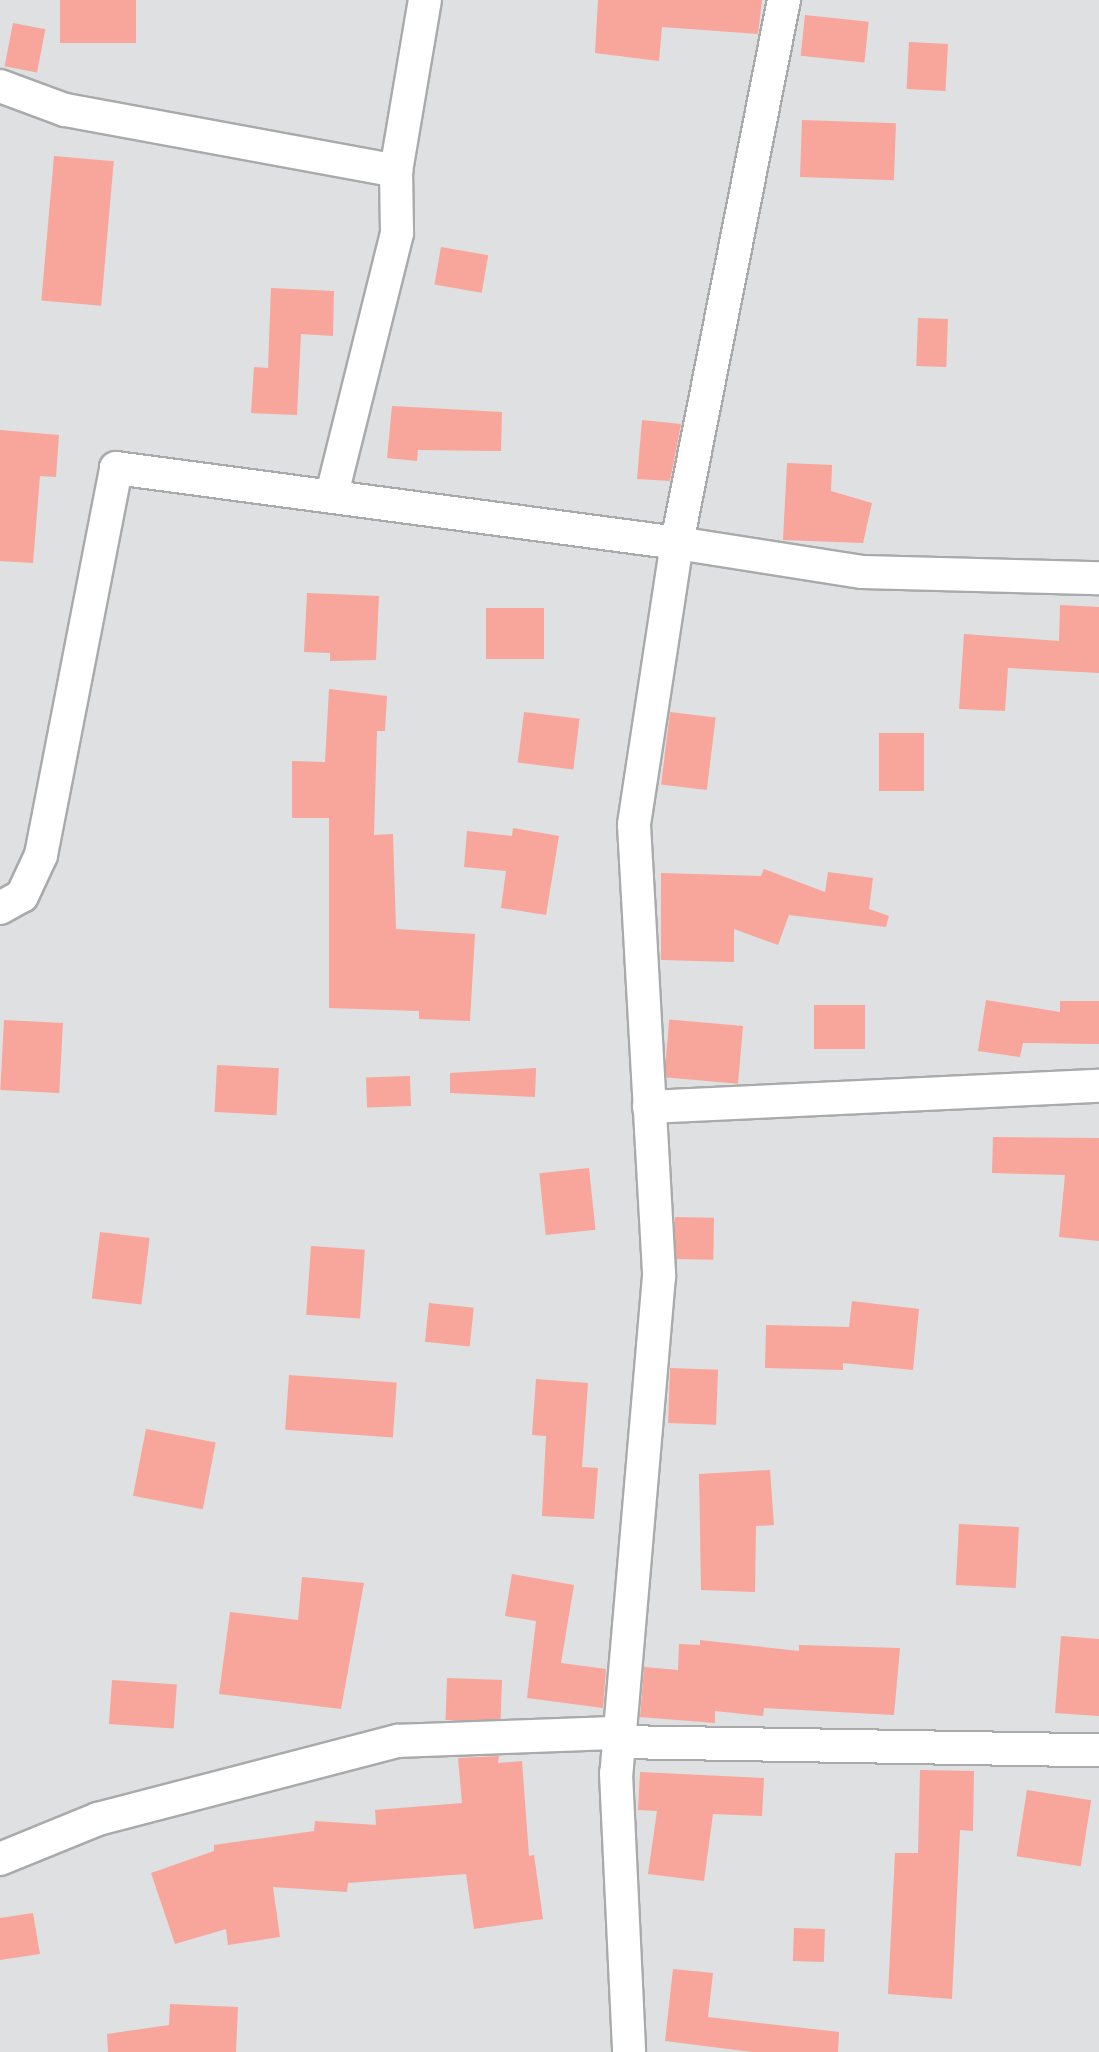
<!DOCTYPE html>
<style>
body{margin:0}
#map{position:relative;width:1099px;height:2052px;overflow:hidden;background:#dfe0e1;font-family:"PT Sans",sans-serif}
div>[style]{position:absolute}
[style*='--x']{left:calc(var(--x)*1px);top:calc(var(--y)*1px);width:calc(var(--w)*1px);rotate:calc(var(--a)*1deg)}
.building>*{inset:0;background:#f8a59c;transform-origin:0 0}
.roads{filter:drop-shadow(2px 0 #a9aaab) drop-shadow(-2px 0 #a9aaab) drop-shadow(0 2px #a9aaab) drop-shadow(0 -2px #a9aaab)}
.minor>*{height:32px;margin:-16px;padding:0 16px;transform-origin:16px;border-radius:16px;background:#fff}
span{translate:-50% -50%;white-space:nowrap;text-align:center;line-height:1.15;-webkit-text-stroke:8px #ecedee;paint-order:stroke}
</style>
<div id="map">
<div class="building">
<div style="left:60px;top:0;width:76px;height:43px"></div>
<div style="clip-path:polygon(598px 0,762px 0,758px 34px,662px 27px,659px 61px,595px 53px)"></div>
<div style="left:805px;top:15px;width:64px;height:41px;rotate:6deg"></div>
<div style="left:13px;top:23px;width:33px;height:44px;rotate:11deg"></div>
<div style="left:909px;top:42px;width:39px;height:47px;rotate:3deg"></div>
<div style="left:802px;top:120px;width:94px;height:57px;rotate:2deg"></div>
<div style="left:54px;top:156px;width:60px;height:145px;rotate:5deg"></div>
<div style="left:441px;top:247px;width:48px;height:38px;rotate:10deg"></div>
<div style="clip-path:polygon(271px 288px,334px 291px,333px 336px,301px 334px,297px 415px,251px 413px,254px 367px,268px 368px)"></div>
<div style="left:918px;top:318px;width:30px;height:48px;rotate:2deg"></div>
<div style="clip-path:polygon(392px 406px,502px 412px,501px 451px,418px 450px,417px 461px,387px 458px)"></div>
<div style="clip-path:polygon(642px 420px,681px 424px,670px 481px,637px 479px)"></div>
<div style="clip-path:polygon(0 430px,59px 435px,56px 477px,40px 476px,33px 563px,0 561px)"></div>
<div style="clip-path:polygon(787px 463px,832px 465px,831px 491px,872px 503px,863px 543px,783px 540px)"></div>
<div style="clip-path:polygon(307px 593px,379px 596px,376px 660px,330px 661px,330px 653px,304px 652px)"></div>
<div style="clip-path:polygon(1060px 605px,1099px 607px,1099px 673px,1008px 668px,1005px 711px,959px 709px,964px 634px,1059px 641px)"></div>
<div style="left:486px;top:608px;width:58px;height:51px"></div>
<div style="clip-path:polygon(329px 689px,387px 696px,385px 731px,377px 731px,374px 835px,393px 834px,396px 929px,475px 934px,470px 1021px,419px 1019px,419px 1011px,329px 1008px,329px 818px,292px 818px,292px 761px,325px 762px)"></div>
<div style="left:524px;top:712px;width:56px;height:51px;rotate:7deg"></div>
<div style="left:670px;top:712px;width:46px;height:73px;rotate:7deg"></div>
<div style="left:879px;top:733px;width:45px;height:58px"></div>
<div style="clip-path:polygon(513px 828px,559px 836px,546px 915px,501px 908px,506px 871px,464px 867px,467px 831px,512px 836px)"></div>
<div style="clip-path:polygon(764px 869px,825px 892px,828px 872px,873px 878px,869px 909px,889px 916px,886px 927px,789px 915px,778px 945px,734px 929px,734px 962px,661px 960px,661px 873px,761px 876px)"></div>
<div style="clip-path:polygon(986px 1000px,1060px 1012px,1060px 1001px,1099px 1001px,1099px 1044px,1023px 1043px,1020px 1057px,978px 1051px)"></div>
<div style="left:814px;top:1005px;width:51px;height:44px"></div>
<div style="left:4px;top:1020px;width:59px;height:70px;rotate:3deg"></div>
<div style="left:743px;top:1026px;width:58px;height:74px;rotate:95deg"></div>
<div style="left:217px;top:1065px;width:62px;height:47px;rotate:3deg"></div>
<div style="clip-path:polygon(536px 1068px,535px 1097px,450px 1093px,450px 1073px)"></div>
<div style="left:410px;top:1076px;width:30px;height:44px;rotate:88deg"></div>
<div style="clip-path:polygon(993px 1137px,1099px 1138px,1099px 1241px,1059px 1237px,1065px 1175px,992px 1173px)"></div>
<div style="left:589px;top:1168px;width:62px;height:50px;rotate:84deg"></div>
<div style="left:675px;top:1217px;width:39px;height:42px;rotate:1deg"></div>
<div style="left:100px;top:1232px;width:50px;height:67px;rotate:7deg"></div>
<div style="left:311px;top:1246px;width:54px;height:69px;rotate:4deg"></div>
<div style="clip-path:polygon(852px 1301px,919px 1309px,913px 1370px,843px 1363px,843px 1370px,765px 1368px,766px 1325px,849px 1327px)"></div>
<div style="left:429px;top:1303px;width:45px;height:39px;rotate:6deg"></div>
<div style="left:670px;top:1368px;width:48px;height:55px;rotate:2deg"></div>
<div style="left:289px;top:1375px;width:108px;height:55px;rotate:4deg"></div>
<div style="clip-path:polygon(536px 1379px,588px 1383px,582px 1467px,598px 1468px,594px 1519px,542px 1516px,546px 1436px,532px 1435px)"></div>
<div style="left:146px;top:1429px;width:71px;height:68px;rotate:11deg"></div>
<div style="clip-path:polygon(770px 1470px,774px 1525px,756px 1526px,755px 1592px,701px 1590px,699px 1474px)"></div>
<div style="left:959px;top:1524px;width:60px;height:61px;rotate:3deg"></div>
<div style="clip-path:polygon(512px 1574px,574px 1585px,561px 1663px,606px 1669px,603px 1708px,527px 1698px,536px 1621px,505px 1616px)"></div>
<div style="clip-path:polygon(302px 1577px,364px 1583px,341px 1709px,219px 1694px,230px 1612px,298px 1620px)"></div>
<div style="clip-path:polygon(1061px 1636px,1099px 1639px,1099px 1716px,1055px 1713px)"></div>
<div style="clip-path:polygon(700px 1640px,799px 1651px,799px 1645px,900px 1648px,894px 1715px,764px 1708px,763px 1716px,715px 1711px,715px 1723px,640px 1717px,644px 1667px,678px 1670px,679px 1644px,700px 1645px)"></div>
<div style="left:447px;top:1678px;width:55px;height:42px;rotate:2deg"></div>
<div style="left:112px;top:1680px;width:65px;height:44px;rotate:4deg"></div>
<div style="clip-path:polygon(499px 1756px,498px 1763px,522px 1761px,529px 1856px,534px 1855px,543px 1919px,474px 1929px,466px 1874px,348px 1883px,347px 1892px,273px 1887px,280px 1937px,228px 1945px,226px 1929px,175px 1944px,151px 1873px,214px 1851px,214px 1845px,314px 1831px,315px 1821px,376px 1825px,375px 1810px,462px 1803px,458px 1758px)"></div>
<div style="clip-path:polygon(920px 1770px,974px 1771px,973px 1831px,960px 1830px,952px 1999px,888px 1994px,895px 1853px,918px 1853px)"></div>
<div style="clip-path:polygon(640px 1772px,764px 1778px,762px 1816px,713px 1814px,704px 1881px,648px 1874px,657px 1811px,638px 1810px)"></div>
<div style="left:1027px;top:1790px;width:65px;height:67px;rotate:9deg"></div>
<div style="clip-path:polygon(33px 1913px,40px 1954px,0 1960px,0 1918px)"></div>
<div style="left:794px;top:1928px;width:31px;height:33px;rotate:2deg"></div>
<div style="clip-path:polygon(673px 1969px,713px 1973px,708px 2017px,839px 2032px,838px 2052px,752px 2052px,665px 2041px)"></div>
<div style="clip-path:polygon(170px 2004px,238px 2007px,236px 2052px,108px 2052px,107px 2034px,169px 2025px)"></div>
</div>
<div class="roads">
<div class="minor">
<div style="--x:784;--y:0;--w:553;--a:101.15"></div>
<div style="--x:677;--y:543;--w:188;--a:8.9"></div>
<div style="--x:863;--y:572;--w:236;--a:1.5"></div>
<div style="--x:0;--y:86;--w:69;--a:20.3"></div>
<div style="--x:65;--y:110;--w:337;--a:10.4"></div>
<div style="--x:332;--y:494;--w:269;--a:-76"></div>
<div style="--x:397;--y:233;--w:62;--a:-90.9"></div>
<div style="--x:396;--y:171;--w:173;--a:-80.4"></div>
<div style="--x:0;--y:908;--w:25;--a:-29"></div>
<div style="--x:22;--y:896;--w:45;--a:-65.1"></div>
<div style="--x:41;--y:855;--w:394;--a:-79"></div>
<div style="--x:116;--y:468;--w:566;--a:7.61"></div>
<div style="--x:677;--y:543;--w:285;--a:98.7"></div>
<div style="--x:634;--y:825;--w:452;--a:86.8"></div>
<div style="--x:659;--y:1276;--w:499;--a:94.9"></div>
<div style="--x:616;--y:1773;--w:279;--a:87.3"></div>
<div style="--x:649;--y:1107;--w:450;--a:-2.7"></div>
<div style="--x:619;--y:1742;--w:480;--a:1"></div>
<div style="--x:0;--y:1859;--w:106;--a:-22.2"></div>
<div style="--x:98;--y:1819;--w:310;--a:-14.6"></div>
<div style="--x:398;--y:1741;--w:220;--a:-2.1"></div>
</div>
</div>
</div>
